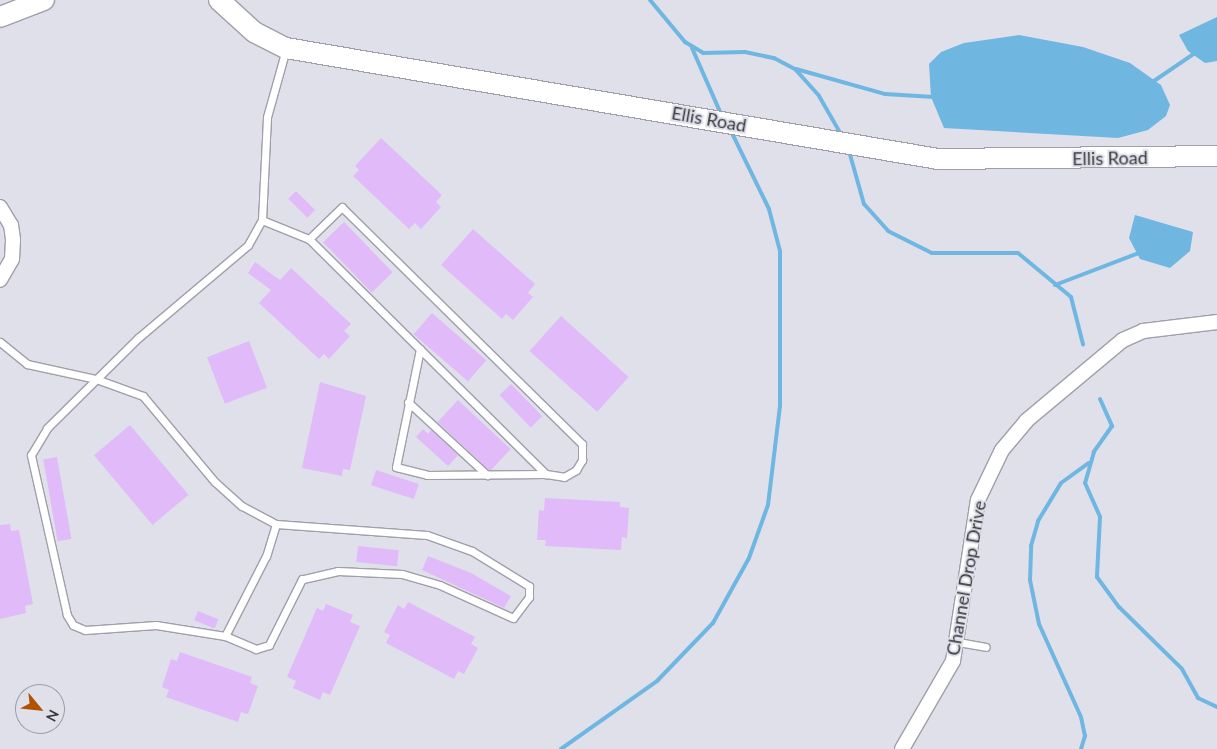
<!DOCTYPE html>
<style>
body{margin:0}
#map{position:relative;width:1217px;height:749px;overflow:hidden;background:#e0e0eb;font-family:Lato,sans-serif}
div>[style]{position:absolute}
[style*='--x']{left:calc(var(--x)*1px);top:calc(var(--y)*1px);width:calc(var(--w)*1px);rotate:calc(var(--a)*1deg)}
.water>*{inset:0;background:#6fb6e1}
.stream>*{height:4px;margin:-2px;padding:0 2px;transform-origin:2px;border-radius:2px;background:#6fb6e1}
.building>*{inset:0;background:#e0baf9;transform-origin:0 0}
.roads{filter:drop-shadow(1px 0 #a09fa9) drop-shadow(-1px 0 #a09fa9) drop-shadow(0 1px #a09fa9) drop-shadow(0 -1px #a09fa9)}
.lane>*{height:7px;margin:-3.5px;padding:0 3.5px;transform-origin:3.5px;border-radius:3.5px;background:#fff}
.street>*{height:14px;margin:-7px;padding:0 7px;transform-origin:7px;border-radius:7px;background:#fff}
.secondary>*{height:20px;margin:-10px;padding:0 10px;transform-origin:10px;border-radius:10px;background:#fff}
span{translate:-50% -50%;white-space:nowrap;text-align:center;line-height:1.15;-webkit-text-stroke:4px #e0e0eb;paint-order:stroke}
.street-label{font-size:18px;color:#38383c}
.north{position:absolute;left:15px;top:684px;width:50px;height:50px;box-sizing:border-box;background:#e0e0eb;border:1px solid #9d9da5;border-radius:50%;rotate:118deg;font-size:14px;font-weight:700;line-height:20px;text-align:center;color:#38383c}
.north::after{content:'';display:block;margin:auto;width:18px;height:22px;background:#b05200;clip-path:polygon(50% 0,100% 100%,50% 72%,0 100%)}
</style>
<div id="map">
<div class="water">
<div style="clip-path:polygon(1217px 17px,1217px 61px,1205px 63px,1188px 51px,1179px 35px)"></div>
<div style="clip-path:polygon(1019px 35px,1083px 47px,1130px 63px,1161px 85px,1170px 105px,1166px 116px,1148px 130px,1118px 138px,944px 128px,931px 97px,929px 64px,941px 52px,964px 43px)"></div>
<div style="clip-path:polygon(1135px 215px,1193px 232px,1190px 251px,1170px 268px,1140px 259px,1129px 238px)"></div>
</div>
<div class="stream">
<div style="--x:650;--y:0;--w:55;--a:50.2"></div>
<div style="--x:685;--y:42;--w:21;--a:31"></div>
<div style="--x:703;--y:53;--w:42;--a:-1.4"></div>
<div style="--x:745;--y:52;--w:30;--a:12"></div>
<div style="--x:774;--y:58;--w:24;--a:28"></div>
<div style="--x:795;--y:69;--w:36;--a:48"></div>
<div style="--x:819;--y:96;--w:46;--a:60.1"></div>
<div style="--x:692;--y:48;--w:72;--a:66.3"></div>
<div style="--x:796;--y:69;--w:92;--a:15.7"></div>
<div style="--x:885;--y:94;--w:49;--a:3.5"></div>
<div style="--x:1151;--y:83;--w:53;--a:-34.3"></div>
<div style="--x:849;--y:151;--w:55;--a:74.2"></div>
<div style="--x:864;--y:204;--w:36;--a:48"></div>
<div style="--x:888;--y:231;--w:49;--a:26.6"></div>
<div style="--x:932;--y:253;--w:86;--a:0"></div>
<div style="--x:1018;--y:253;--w:69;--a:39.7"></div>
<div style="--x:1071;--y:297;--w:49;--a:75.7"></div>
<div style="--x:1055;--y:285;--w:90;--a:-20.9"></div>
<div style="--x:1100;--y:399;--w:30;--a:66"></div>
<div style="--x:1112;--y:426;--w:32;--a:125"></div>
<div style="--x:1094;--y:452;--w:32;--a:106"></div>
<div style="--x:1085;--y:483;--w:37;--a:66"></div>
<div style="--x:1100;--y:517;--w:60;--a:92.9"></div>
<div style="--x:1097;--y:577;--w:37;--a:54"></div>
<div style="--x:1119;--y:607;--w:88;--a:44.5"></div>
<div style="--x:1182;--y:669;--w:33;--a:61"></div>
<div style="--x:1198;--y:698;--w:21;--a:25"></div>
<div style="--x:561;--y:749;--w:118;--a:-35.3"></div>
<div style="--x:657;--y:681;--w:81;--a:-46"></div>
<div style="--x:713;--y:623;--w:74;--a:-61"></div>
<div style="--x:749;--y:558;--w:56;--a:-70.3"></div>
<div style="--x:768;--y:505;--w:100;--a:-83.1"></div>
<div style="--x:780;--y:406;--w:155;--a:-90"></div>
<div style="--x:780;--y:251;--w:43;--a:-104.7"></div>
<div style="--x:769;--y:209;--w:87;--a:-116"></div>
<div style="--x:1081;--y:749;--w:14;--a:-73"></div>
<div style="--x:1085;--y:736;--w:19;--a:-102"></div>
<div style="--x:1081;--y:717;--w:102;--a:-114.3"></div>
<div style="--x:1039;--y:624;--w:45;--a:-101.6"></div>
<div style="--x:1030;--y:580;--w:34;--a:-88"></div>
<div style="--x:1031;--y:546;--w:26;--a:-74"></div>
<div style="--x:1038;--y:521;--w:44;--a:-58.8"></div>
<div style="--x:1061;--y:483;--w:34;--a:-36"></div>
</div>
<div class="building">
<div style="clip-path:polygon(381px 138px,442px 195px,436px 202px,441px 207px,421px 229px,415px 223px,409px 229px,353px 176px,359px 170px,355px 166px)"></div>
<div style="left:296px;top:191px;width:27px;height:11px;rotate:45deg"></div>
<div style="left:344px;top:222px;width:70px;height:29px;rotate:46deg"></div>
<div style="clip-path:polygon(473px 229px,535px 284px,528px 293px,533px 297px,513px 320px,506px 314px,502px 319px,441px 265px)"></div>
<div style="clip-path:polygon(255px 262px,280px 280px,291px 268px,351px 324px,344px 331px,350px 336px,329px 359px,324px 354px,319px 359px,259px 303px,271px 290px,248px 273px)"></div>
<div style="left:432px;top:313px;width:72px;height:28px;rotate:41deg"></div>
<div style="left:561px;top:316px;width:91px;height:47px;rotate:42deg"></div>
<div style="left:249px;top:341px;width:50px;height:45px;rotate:69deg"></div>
<div style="clip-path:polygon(320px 382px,366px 396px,350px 470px,343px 469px,342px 476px,302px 468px)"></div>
<div style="left:511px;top:384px;width:45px;height:16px;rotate:46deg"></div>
<div style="left:458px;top:400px;width:72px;height:30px;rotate:43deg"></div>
<div style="left:130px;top:425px;width:91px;height:47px;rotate:50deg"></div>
<div style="clip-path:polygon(423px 429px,428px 434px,431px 430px,458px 455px,448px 466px,416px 437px)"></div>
<div style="left:57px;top:457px;width:83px;height:14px;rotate:80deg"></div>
<div style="left:376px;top:470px;width:45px;height:16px;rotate:18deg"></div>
<div style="clip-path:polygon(545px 498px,620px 502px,620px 507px,629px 508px,627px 538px,622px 537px,621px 550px,545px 546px,546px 540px,537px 540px,539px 510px,544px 511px)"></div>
<div style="clip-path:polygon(10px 524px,11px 531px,19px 530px,33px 604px,25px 606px,26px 613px,0 619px,0 525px)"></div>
<div style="left:358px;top:546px;width:41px;height:16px;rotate:6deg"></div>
<div style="clip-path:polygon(428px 556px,471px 573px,511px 596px,504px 608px,422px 570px)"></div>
<div style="clip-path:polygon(408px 602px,475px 637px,471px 644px,478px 648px,464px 674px,458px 671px,454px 679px,386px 643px,390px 635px,384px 632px,398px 605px,404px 609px)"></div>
<div style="clip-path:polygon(326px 604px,353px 615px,350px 622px,360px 626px,330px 695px,323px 692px,320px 700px,293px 688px,296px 681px,287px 677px,317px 608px,323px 611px)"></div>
<div style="left:198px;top:611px;width:22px;height:10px;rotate:22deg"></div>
<div style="clip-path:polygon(180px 652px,252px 677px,250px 683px,258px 686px,248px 714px,241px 712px,238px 722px,166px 697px,169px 690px,162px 687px,171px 659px,177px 661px)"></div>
</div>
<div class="roads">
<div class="lane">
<div style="--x:262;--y:220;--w:51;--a:22"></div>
<div style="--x:309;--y:239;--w:334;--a:44.8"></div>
<div style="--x:546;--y:474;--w:18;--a:9"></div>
<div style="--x:564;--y:477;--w:14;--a:-30"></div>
<div style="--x:576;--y:470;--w:12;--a:-59"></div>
<div style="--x:582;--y:460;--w:16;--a:-90"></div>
<div style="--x:582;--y:444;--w:337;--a:-135.4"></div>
<div style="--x:342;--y:207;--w:46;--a:135.9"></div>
<div style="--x:0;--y:342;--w:35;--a:39"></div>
<div style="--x:27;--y:364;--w:71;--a:12.3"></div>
<div style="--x:96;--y:379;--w:50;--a:19.9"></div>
<div style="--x:143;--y:396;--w:112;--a:50.1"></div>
<div style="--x:215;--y:482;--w:36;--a:42"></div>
<div style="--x:242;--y:506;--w:38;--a:28"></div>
<div style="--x:276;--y:524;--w:151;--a:4.2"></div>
<div style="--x:427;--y:535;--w:48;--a:19.6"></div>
<div style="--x:472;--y:551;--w:67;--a:31.6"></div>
<div style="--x:529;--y:586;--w:11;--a:90"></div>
<div style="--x:529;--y:597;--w:26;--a:127"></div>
<div style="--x:513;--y:618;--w:80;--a:-155.7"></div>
<div style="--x:440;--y:585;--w:40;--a:-164"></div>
<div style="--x:402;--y:574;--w:64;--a:-177.3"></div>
<div style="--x:338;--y:571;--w:37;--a:167"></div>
<div style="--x:302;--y:579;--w:74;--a:116.6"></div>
<div style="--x:269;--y:645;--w:14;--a:163"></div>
<div style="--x:256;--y:649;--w:34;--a:-157"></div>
<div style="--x:420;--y:349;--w:120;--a:101.5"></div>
<div style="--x:396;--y:467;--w:32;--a:14"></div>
<div style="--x:427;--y:475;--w:119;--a:-0.5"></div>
<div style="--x:408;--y:402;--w:108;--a:42.7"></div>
<div style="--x:276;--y:524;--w:34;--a:107"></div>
<div style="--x:266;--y:556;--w:90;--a:117.1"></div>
<div style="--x:225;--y:636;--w:70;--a:-170.9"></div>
<div style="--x:156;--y:625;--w:71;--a:176"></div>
<div style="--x:85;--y:630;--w:13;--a:-157"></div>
<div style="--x:73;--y:625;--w:12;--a:-121"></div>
<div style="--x:67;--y:615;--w:164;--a:-102.7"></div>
<div style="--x:31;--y:455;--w:31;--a:-59"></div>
<div style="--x:47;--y:428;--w:128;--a:-44.7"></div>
<div style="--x:138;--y:338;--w:144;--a:-40.2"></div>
<div style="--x:248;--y:245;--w:29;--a:-61"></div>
<div style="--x:262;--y:220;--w:103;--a:-87.2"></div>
<div style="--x:267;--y:117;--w:71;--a:-74.4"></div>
<div style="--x:958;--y:642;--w:28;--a:10"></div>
</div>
<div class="street">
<div style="--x:0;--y:207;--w:21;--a:59"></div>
<div style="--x:11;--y:225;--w:15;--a:82"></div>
<div style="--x:13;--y:240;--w:19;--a:93"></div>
<div style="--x:12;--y:259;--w:24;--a:120"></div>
<div style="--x:902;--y:749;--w:102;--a:-59.9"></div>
<div style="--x:953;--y:661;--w:163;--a:-81.2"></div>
<div style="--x:978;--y:500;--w:55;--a:-64.4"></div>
<div style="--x:1002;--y:450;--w:38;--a:-50"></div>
<div style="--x:1026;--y:421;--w:126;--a:-39.9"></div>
<div style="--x:1123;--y:340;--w:22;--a:-24"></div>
<div style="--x:1143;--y:331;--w:75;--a:-6.9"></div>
</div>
<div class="secondary">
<div style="--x:219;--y:0;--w:47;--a:42.4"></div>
<div style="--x:254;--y:32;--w:36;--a:27"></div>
<div style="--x:286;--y:48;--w:661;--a:9.66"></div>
<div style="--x:938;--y:159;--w:279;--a:-0.6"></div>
<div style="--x:0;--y:17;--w:47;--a:-21.1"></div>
</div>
</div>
<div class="street-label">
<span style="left:709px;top:119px;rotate:10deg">Ellis Road</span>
<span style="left:1110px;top:158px;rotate:-1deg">Ellis Road</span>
<span style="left:966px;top:578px;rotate:-80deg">Channel Drop Drive</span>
</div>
<div class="north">N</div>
</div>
